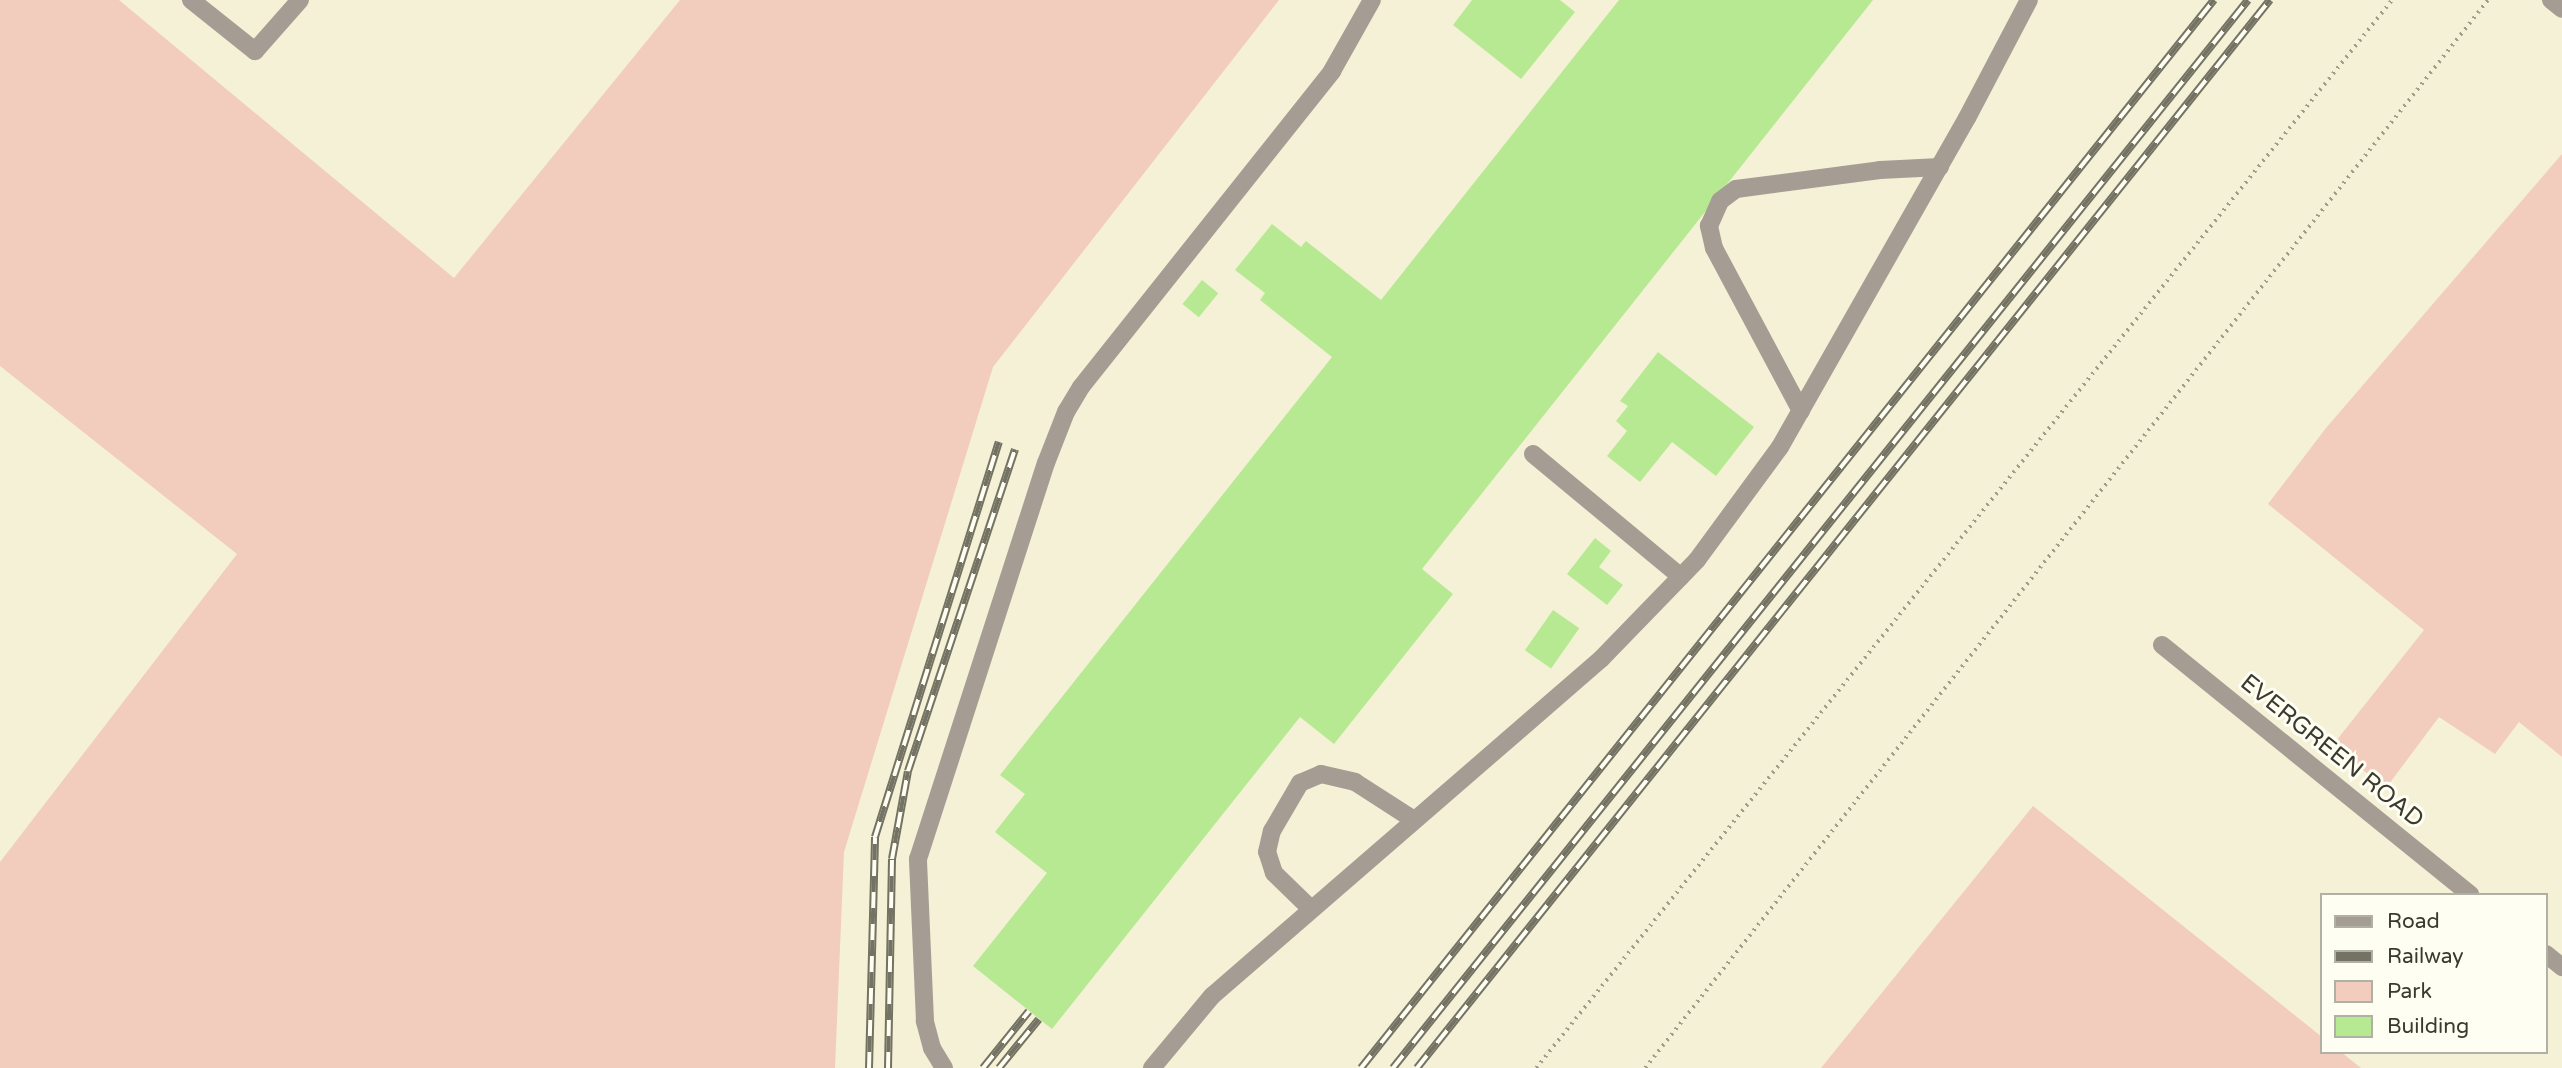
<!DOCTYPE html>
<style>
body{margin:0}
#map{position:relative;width:2562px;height:1068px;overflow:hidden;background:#f4f1d6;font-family:"Varela Round",sans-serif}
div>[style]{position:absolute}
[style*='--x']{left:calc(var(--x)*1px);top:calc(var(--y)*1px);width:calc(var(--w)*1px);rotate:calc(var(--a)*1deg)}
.green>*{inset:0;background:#f2cdbe}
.building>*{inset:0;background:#b7e993;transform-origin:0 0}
.path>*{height:3.5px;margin-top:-1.75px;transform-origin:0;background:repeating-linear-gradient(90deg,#a09e8b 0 2px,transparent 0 7px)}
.minor>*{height:18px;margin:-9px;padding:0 9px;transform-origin:9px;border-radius:9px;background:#a59d94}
.rail>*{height:8px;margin-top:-4px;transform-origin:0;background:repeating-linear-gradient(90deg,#fefef3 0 16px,#747263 0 32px);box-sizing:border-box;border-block:2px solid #747263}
span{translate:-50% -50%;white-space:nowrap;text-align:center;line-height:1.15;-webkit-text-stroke:6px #fefef3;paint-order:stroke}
.street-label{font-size:24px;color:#3b3a30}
.legend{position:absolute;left:2320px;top:893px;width:228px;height:161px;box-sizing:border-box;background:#fefef3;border:2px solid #b0b0a5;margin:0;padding:9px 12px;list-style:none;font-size:21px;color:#3b3a30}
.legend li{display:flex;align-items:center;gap:14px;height:35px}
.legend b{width:35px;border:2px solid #b0b0a5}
</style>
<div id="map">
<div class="green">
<div style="clip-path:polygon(0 0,119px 0,454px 278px,680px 0,1279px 0,993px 367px,844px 852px,835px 1068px,0 1068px,0 862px,237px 554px,0 366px)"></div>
<div style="clip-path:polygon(2562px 154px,2562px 757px,2519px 722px,2495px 754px,2439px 717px,2386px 788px,2332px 746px,2424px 630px,2268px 504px,2326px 428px)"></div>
<div style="clip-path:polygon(2033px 806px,2322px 1037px,2322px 1052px,2341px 1052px,2361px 1068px,1821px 1068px)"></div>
</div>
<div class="building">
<div style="clip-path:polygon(1472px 0,1560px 0,1575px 12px,1521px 79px,1453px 25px)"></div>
<div style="clip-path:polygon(1619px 0,1873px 0,1422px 569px,1453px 594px,1334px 744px,1300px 717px,1052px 1029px,973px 966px,1047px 873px,995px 832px,1025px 794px,1000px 775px,1332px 357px,1260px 300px,1265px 293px,1235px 270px,1272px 224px,1301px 247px,1306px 241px,1381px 300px)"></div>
<div style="left:1202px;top:280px;width:21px;height:31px;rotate:39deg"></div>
<div style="clip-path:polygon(1658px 352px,1754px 427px,1716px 476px,1672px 442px,1640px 482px,1607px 456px,1627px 431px,1616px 421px,1628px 406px,1620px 401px)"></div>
<div style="clip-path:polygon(1595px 538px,1611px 551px,1599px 567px,1623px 585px,1607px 605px,1567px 574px)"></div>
<div style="left:1553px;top:610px;width:32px;height:49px;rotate:35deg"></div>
</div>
<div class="path">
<div style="--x:1536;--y:1068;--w:1369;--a:-51.29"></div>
<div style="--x:1645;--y:1068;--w:1361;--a:-51.72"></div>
</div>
<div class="minor">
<div style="--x:191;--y:0;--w:82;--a:38.6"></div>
<div style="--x:255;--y:51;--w:68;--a:-48.6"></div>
<div style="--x:2551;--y:0;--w:14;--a:39"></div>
<div style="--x:1801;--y:411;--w:185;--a:-118.1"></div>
<div style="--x:1714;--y:248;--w:23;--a:-103"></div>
<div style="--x:1709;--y:226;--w:27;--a:-66"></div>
<div style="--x:1720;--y:201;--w:20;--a:-37"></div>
<div style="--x:1736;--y:189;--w:145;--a:-7.5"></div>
<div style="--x:1880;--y:170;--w:60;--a:-2.9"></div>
<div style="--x:1533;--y:454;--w:192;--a:39.7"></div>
<div style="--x:2162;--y:645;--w:397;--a:39"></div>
<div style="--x:1311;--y:909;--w:52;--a:-135.8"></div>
<div style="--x:1274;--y:873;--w:22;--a:-108"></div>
<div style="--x:1267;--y:852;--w:22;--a:-77"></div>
<div style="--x:1272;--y:831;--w:56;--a:-59.7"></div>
<div style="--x:1300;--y:783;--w:23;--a:-23"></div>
<div style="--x:1321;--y:774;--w:35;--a:13"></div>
<div style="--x:1355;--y:782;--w:70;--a:32.8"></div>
<div style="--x:2546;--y:954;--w:21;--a:39"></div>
<div style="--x:944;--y:1068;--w:23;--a:-121"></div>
<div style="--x:932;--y:1048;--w:28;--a:-105"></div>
<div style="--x:925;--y:1021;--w:162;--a:-92.5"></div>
<div style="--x:918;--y:859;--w:416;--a:-72.1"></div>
<div style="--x:1046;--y:463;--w:55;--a:-68.6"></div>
<div style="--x:1066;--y:412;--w:29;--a:-59"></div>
<div style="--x:1081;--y:387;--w:404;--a:-51.5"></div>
<div style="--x:1332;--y:71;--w:81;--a:-60.6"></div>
<div style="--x:1152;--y:1068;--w:94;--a:-50.2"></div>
<div style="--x:1212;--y:996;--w:515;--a:-40.9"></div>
<div style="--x:1601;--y:659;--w:138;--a:-45.9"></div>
<div style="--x:1697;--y:560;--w:140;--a:-53.7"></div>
<div style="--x:1780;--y:447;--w:378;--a:-60.4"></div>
<div style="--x:1967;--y:118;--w:133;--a:-62.3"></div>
</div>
<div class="rail">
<div style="--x:869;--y:1068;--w:231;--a:-88.5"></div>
<div style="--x:875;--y:837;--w:414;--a:-72.6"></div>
<div style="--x:888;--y:1068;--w:209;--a:-88.9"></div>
<div style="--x:892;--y:859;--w:89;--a:-79.7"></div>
<div style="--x:908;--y:771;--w:339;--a:-71.6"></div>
<div style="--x:983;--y:1068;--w:73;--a:-51.1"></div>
<div style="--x:999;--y:1068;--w:63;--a:-50.8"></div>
<div style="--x:1361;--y:1068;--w:1367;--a:-51.39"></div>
<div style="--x:1393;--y:1068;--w:1368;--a:-51.32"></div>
<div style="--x:1417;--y:1068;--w:1367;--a:-51.39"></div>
</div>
<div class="street-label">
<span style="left:2332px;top:751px;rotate:39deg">EVERGREEN ROAD</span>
</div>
<ul class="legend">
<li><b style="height:9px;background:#a59d94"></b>Road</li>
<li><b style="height:9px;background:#747263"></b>Railway</li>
<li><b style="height:19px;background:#f2cdbe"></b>Park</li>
<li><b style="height:19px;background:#b7e993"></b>Building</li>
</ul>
</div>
